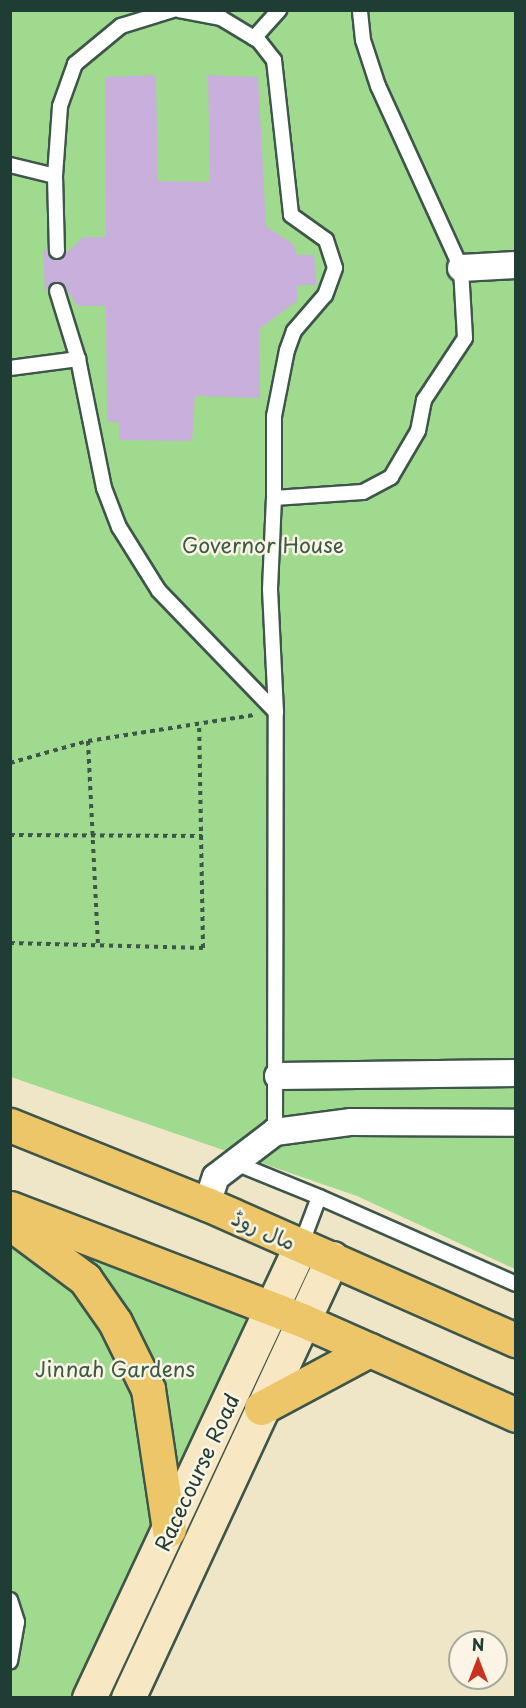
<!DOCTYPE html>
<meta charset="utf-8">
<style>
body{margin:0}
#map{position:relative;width:526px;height:1708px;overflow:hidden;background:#efe6c8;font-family:"Playpen Sans","Playpen Sans Arabic",sans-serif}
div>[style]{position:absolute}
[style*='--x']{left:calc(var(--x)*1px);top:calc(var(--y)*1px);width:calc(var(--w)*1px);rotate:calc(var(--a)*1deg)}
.green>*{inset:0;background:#9fda8e}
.building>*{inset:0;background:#c9afdc}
.path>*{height:4px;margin-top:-2px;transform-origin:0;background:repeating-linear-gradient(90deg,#3e564a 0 4.5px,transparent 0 9px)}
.roads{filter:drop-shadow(2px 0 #3e564a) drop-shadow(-2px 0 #3e564a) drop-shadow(0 2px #3e564a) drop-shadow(0 -2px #3e564a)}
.lane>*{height:14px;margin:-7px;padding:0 7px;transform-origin:7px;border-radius:7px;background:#fff}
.street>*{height:26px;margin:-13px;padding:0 13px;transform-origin:13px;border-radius:13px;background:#fff}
.secondary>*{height:33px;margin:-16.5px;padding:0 16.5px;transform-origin:16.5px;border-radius:16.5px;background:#f7e8c3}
.primary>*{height:33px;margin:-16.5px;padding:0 16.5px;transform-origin:16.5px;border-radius:16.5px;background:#ecc669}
span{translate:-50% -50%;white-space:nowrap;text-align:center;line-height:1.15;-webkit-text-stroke:5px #fcf5e5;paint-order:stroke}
.park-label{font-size:21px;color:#395c46}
.street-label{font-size:21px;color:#1f3d34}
.frame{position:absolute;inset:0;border:12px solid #1f3d34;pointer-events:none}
.north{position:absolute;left:448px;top:1630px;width:60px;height:60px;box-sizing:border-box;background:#fcf5e5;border:2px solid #a4ab9e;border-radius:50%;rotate:0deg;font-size:16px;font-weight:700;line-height:24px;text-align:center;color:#1f3d34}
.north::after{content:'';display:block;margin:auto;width:21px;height:27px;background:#c8321e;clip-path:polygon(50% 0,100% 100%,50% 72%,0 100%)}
</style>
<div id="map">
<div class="green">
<div style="clip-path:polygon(11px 11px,515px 11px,515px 1269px,357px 1196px,11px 1077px)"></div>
<div style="clip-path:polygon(10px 1214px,259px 1313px,72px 1697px,11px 1697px)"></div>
</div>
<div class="building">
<div style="clip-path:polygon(156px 75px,158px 181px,210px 182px,208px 75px,258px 77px,266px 226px,293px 244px,297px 255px,314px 255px,317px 285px,297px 285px,297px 301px,259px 329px,260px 398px,195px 396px,192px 441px,119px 440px,119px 423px,107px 421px,106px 306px,77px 306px,69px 292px,45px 291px,43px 250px,69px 251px,83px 237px,106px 237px,105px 77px)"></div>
</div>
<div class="path">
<div style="--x:88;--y:741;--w:205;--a:87.2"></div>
<div style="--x:10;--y:763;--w:81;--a:-15.8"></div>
<div style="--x:88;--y:741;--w:168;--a:-8.9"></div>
<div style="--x:10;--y:835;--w:192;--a:0.3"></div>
<div style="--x:10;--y:943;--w:193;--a:1.5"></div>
<div style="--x:203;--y:948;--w:223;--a:-91"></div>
</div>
<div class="roads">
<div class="lane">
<div style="--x:179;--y:10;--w:43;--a:10.8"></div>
<div style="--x:221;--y:18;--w:44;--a:31.2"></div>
<div style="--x:259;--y:41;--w:24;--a:52"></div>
<div style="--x:274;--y:60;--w:156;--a:83.7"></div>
<div style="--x:291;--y:215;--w:43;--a:35.5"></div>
<div style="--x:326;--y:240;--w:29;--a:72"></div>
<div style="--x:335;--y:268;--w:29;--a:110"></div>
<div style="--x:325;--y:295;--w:48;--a:130.7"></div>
<div style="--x:294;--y:331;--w:20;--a:110"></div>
<div style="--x:287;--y:350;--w:67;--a:101.1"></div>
<div style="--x:274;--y:416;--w:82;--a:90"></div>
<div style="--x:254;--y:38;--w:38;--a:-48"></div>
<div style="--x:10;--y:165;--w:46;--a:13.7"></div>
<div style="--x:55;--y:176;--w:75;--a:88.5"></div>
<div style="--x:55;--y:176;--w:70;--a:-85.9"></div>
<div style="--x:60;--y:106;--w:45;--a:-70.3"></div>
<div style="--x:75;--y:64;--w:60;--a:-39.6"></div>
<div style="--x:121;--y:26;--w:54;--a:-17.1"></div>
<div style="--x:57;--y:291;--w:71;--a:72.8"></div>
<div style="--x:10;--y:368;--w:69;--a:-7.5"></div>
<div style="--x:78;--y:359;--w:132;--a:78.6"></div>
<div style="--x:104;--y:488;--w:42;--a:69"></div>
<div style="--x:119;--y:527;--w:75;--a:58"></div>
<div style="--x:159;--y:591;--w:168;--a:46"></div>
<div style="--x:275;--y:1132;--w:420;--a:-89.9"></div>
<div style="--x:276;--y:712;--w:123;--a:-92.8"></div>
<div style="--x:270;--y:589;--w:91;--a:-87.5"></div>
<div style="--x:274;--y:498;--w:89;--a:-3.9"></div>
<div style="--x:363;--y:492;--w:32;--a:-28"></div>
<div style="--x:391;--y:477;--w:53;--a:-59.6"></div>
<div style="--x:418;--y:431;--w:32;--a:-79"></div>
<div style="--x:424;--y:400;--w:74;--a:-56.5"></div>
<div style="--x:465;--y:338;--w:70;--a:-93.3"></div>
<div style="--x:461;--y:268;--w:200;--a:-114.5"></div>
<div style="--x:378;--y:86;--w:48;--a:-108.1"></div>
<div style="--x:363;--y:40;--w:30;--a:-96"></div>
<div style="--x:233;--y:1162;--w:93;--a:22.1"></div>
<div style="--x:301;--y:1245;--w:51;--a:-69.4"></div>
<div style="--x:319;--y:1197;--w:215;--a:23.8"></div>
<div style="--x:10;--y:1600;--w:23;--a:72"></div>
<div style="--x:17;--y:1622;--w:40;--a:100"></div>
</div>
<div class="street">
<div style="--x:461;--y:268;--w:55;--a:-3.1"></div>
<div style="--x:278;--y:1076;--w:238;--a:-0.7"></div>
<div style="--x:207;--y:1204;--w:28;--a:-72"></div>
<div style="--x:216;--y:1177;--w:74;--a:-37.3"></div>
<div style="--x:275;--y:1132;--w:77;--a:-7.5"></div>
<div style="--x:351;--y:1122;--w:165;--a:0.3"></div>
</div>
<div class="secondary">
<div style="--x:89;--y:1698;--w:500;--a:-64.92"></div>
<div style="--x:128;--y:1698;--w:485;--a:-65.1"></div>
</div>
<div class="primary">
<div style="--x:10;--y:1125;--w:212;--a:21.9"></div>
<div style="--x:207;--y:1204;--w:338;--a:23.8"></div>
<div style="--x:10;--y:1208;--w:313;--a:21"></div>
<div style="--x:302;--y:1320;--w:234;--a:23.9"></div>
<div style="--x:10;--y:1223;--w:94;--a:36.7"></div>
<div style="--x:85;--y:1279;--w:52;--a:55.1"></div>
<div style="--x:115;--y:1322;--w:75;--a:63.8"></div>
<div style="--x:148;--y:1389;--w:142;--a:81.5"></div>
<div style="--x:261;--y:1408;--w:123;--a:-28.2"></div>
</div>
</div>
<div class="park-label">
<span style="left:263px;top:544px">Governor House</span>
<span style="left:115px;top:1368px">Jinnah Gardens</span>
</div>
<div class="street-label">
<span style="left:264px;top:1229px;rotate:24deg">مال روڈ</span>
<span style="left:196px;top:1472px;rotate:-65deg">Racecourse Road</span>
</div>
<div class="frame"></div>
<div class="north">N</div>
</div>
